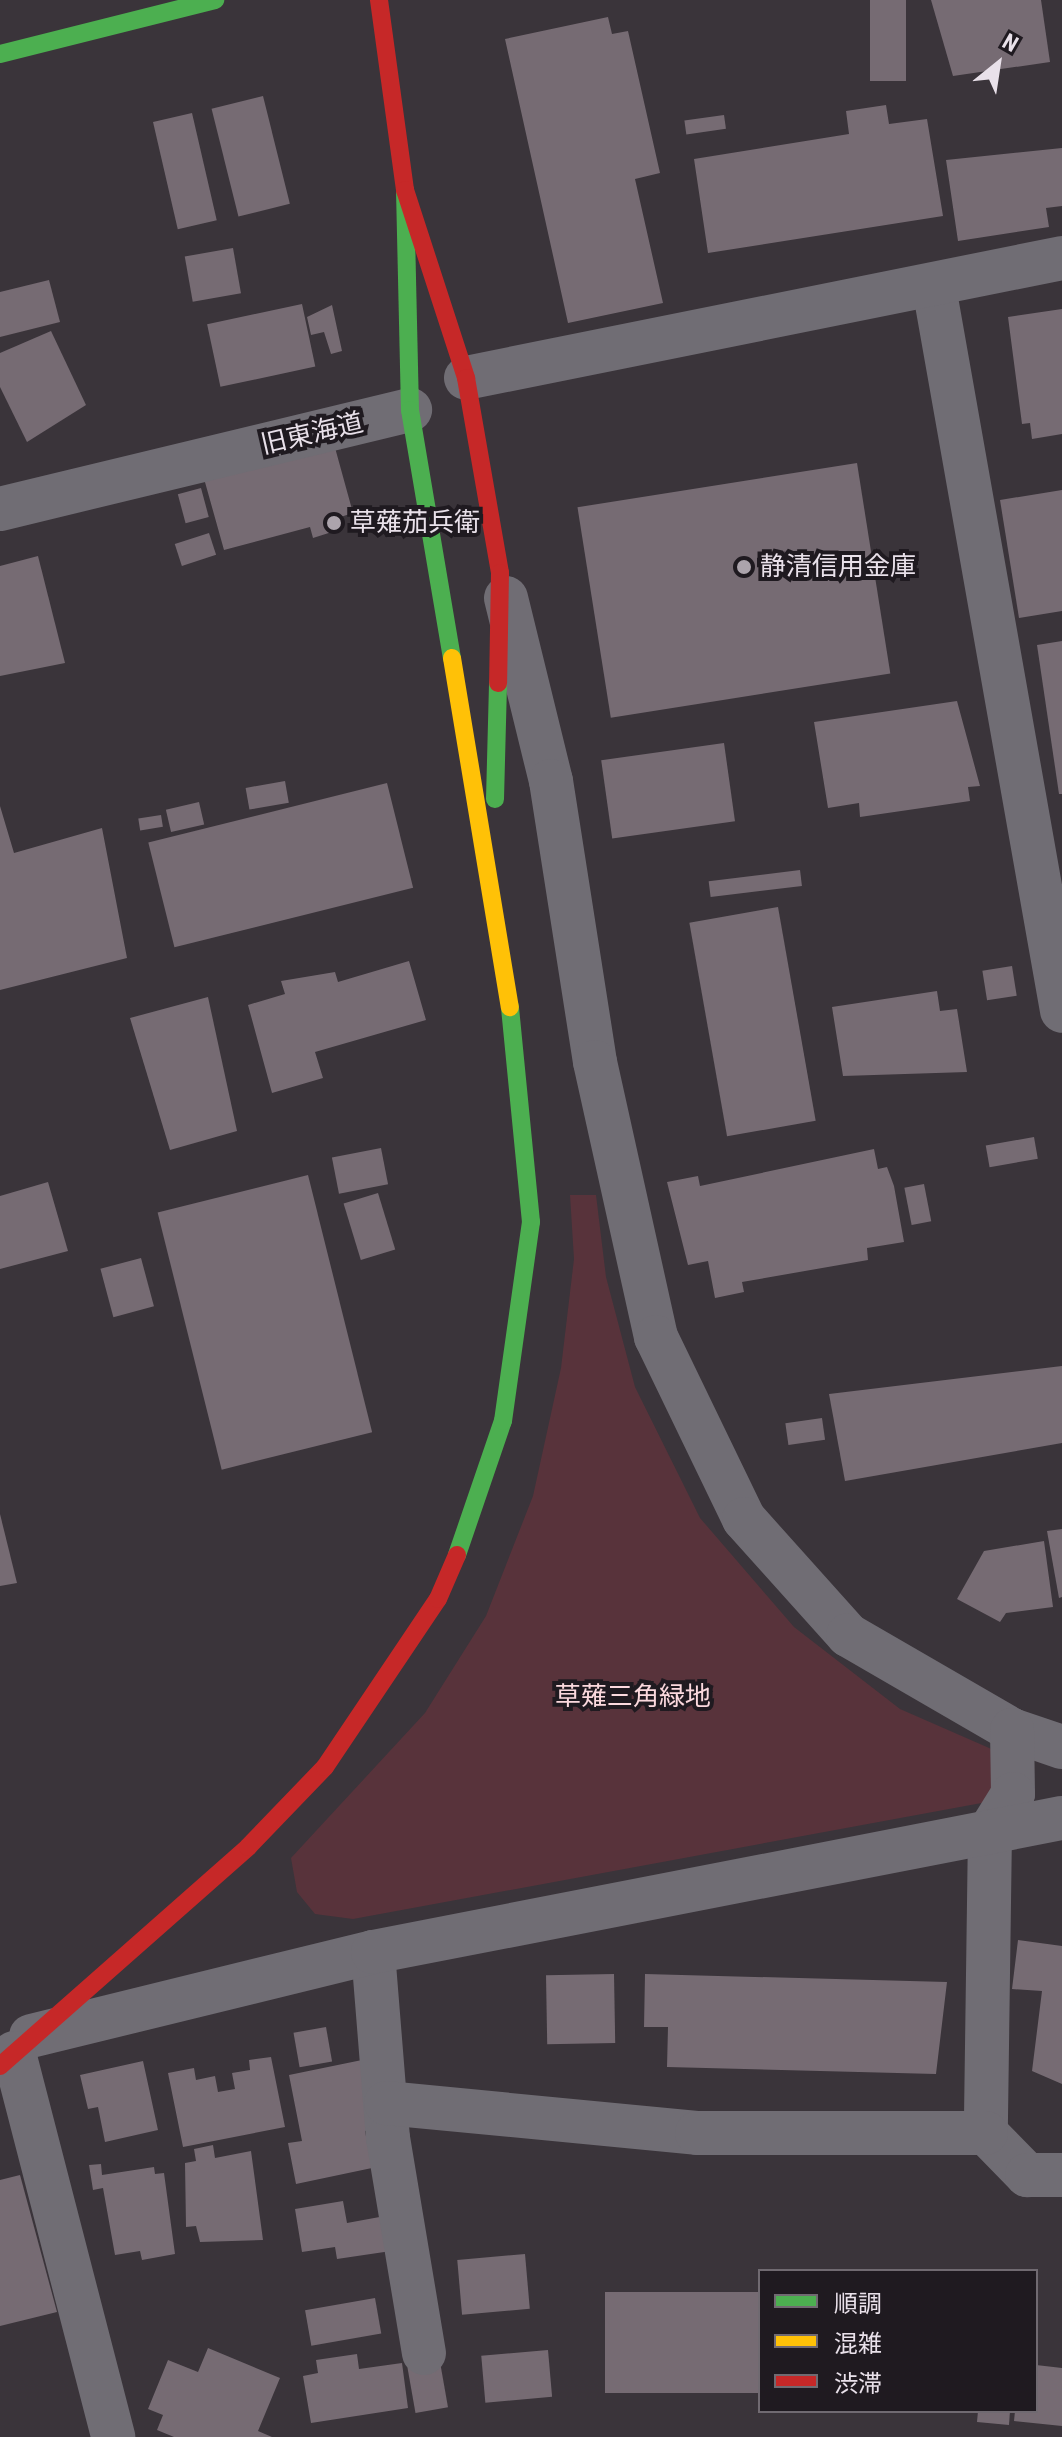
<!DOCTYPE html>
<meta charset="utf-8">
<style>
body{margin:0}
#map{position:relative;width:1062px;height:2437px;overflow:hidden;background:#3a343a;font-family:"Roboto Condensed","Noto Sans JP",sans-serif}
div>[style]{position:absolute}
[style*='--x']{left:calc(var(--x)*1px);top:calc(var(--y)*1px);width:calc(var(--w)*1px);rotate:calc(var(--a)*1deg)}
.green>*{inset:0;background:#58333b}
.building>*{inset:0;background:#766b73;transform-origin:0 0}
.street>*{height:44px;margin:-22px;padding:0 22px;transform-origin:22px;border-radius:22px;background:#706d74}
.fast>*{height:18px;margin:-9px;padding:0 9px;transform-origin:9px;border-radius:9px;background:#4caf50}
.slow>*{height:18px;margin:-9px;padding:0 9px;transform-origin:9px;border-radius:9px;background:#ffc107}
.jam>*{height:18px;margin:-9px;padding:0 9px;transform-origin:9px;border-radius:9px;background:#c62828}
.dots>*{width:22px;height:22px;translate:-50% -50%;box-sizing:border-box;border:4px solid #1f1a20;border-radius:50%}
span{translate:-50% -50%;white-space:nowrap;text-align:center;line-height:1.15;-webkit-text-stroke:8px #1f1a20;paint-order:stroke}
.street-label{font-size:26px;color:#e9e1ea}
.poi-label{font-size:26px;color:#e9e1ea}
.left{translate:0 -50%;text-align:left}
.park-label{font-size:26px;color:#fbd9de}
.legend{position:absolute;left:758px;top:2269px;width:280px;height:144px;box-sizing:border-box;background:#1f1a20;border:2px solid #706a71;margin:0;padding:10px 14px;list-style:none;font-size:24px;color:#e9e1ea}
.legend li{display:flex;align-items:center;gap:16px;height:40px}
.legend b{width:40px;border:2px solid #706a71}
.north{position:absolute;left:958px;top:24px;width:80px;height:80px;-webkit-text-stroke:6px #1f1a20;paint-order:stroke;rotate:30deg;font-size:22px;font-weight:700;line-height:32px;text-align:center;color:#e9e1ea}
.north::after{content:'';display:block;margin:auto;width:28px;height:36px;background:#e9e1ea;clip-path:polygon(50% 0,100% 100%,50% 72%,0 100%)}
</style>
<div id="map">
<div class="green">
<div style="clip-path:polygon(570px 1195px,596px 1195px,606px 1277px,635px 1387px,700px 1518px,794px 1627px,900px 1709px,996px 1751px,1001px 1771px,987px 1802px,353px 1919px,315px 1914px,297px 1892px,291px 1858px,425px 1713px,486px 1616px,533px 1496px,561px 1368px,574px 1259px)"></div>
</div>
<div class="building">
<div style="left:870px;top:0;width:36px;height:81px"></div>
<div style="clip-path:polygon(931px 0,1041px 0,1050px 62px,953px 76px)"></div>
<div style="clip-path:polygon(608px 17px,612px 34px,628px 31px,660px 173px,635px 179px,663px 303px,568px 323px,505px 39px)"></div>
<div style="left:263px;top:96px;width:111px;height:53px;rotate:76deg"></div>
<div style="clip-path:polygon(886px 105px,889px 124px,927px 119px,943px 216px,708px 253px,694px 159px,849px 134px,846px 111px)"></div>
<div style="left:192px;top:113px;width:110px;height:40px;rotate:77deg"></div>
<div style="left:724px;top:115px;width:14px;height:40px;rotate:82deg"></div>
<div style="clip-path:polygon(1062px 148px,1062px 206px,1046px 208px,1049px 227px,958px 241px,946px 160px)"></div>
<div style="left:233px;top:248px;width:46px;height:49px;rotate:80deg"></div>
<div style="clip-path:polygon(49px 280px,60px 322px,0 337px,0 292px)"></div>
<div style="left:302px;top:304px;width:64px;height:97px;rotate:78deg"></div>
<div style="clip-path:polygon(332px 305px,342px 351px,331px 354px,324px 332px,311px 335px,307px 317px)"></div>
<div style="clip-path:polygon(1062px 309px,1062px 434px,1032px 439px,1030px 423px,1022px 424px,1008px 317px)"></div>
<div style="clip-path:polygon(51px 331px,86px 405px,27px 442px,0 387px,0 353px)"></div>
<div style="clip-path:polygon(334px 444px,353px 513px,331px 520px,335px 531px,313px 538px,310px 527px,224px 550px,203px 475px)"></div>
<div style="left:857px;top:463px;width:213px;height:283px;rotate:81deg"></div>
<div style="left:201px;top:488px;width:30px;height:24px;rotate:75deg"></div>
<div style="clip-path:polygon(1062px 490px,1062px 611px,1019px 618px,1000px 500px)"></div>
<div style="left:209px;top:533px;width:23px;height:36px;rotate:72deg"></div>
<div style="clip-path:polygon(38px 556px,65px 663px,0 676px,0 566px)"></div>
<div style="clip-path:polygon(1062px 641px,1062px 794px,1059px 794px,1037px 645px)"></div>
<div style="clip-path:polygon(957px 701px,980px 786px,968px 787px,970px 801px,860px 817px,859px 803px,828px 808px,814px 722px)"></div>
<div style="left:724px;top:743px;width:79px;height:124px;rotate:82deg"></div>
<div style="left:285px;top:781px;width:22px;height:40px;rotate:80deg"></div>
<div style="left:387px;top:783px;width:108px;height:246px;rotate:76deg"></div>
<div style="left:199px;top:802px;width:23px;height:34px;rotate:77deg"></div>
<div style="clip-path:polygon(0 806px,14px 853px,102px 828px,127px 958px,0 990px)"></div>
<div style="left:161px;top:815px;width:12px;height:23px;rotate:81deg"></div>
<div style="left:800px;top:870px;width:16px;height:92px;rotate:83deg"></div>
<div style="left:778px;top:907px;width:217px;height:90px;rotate:80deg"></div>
<div style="clip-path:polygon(409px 961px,426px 1020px,315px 1052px,323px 1078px,272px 1093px,248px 1005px,285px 994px,281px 981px,335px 972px,338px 982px)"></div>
<div style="left:1012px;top:966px;width:30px;height:30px;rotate:81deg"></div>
<div style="clip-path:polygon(937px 991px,940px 1011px,957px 1009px,967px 1072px,843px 1076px,832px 1007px)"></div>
<div style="clip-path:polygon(208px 997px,237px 1131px,170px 1150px,130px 1018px)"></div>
<div style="left:1034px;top:1137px;width:22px;height:49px;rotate:80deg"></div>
<div style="left:381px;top:1148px;width:37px;height:50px;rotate:79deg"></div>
<div style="clip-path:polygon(874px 1149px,878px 1169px,887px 1167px,894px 1186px,904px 1242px,867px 1248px,868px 1260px,742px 1282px,744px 1292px,715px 1298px,708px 1261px,688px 1265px,667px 1182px,698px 1176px,700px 1186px)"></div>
<div style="left:308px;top:1175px;width:265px;height:155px;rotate:76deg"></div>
<div style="clip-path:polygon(48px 1182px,68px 1251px,0 1269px,0 1196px)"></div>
<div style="left:924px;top:1184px;width:38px;height:20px;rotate:79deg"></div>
<div style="left:378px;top:1193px;width:59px;height:36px;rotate:73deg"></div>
<div style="left:141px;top:1258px;width:50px;height:42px;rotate:75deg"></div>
<div style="clip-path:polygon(1062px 1366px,1062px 1443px,845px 1481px,829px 1394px)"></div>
<div style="left:822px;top:1418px;width:22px;height:37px;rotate:82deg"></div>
<div style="clip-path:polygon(0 1514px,17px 1583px,0 1586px)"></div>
<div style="clip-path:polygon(1062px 1529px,1062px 1597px,1059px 1598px,1047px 1531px)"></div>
<div style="clip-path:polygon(1044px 1541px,1053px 1607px,1006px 1613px,1000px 1622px,957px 1599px,984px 1551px)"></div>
<div style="clip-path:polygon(1018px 1940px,1062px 1946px,1062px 2084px,1032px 2071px,1042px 1991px,1012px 1989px)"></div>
<div style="left:614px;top:1974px;width:69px;height:68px;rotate:89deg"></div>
<div style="clip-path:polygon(645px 1974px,947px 1982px,936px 2074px,667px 2067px,668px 2027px,644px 2027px)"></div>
<div style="left:326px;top:2027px;width:35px;height:33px;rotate:80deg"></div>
<div style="clip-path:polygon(271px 2057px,285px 2127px,183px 2147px,168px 2073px,194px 2068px,196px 2080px,215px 2076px,218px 2092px,235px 2089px,232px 2073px,250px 2070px,249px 2060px)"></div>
<div style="clip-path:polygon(362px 2060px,376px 2128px,365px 2131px,372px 2168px,296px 2184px,288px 2143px,302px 2141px,289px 2075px)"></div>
<div style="clip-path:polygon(143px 2061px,158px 2130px,105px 2142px,98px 2107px,88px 2109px,80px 2075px)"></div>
<div style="clip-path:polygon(213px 2145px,215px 2158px,251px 2151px,263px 2240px,200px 2242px,196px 2226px,186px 2227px,185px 2163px,196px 2161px,194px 2149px)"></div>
<div style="clip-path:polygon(101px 2164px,102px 2175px,154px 2167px,155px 2174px,164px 2173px,175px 2254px,142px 2260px,140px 2251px,115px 2255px,103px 2188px,93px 2190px,89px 2165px)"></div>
<div style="clip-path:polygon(20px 2175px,57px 2312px,0 2326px,0 2180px)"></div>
<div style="clip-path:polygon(343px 2201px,347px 2223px,385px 2216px,391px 2251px,337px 2259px,335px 2247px,302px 2252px,295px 2209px)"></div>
<div style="left:525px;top:2254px;width:55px;height:68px;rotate:85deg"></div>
<div style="left:760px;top:2292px;width:101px;height:155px;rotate:90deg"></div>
<div style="left:375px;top:2298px;width:36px;height:71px;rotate:80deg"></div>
<div style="clip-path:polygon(208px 2348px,280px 2378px,258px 2431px,272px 2437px,174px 2437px,157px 2430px,163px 2415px,148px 2409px,168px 2360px,198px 2372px)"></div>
<div style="left:548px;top:2350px;width:47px;height:67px;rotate:85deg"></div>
<div style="clip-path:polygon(357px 2354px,359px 2369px,402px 2363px,408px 2408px,311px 2423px,303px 2376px,318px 2373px,316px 2360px)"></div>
<div style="left:440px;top:2362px;width:46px;height:33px;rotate:80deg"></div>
<div style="clip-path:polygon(1036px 2365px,1062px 2368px,1062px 2426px,1014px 2421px,1015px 2411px,1036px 2411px)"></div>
<div style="clip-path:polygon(978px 2411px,1010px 2411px,1009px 2425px,977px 2422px)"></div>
</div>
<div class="street">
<div style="--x:934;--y:287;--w:735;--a:79.97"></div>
<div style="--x:466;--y:378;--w:608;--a:-11.38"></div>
<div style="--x:0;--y:509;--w:422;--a:-13.6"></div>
<div style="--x:506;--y:598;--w:188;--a:76.2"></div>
<div style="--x:551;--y:781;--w:284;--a:81.1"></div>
<div style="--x:595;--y:1062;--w:282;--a:77.5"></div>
<div style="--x:656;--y:1337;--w:202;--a:64.2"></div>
<div style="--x:744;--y:1519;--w:156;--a:48.1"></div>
<div style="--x:848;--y:1635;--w:190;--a:30.1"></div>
<div style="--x:1012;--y:1730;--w:53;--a:18.8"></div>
<div style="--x:1012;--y:1730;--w:64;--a:89.1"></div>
<div style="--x:1013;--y:1794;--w:44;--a:121.9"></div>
<div style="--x:990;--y:1831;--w:302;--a:90.8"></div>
<div style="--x:986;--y:2133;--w:59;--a:45.7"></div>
<div style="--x:1027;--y:2175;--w:35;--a:0"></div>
<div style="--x:373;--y:1952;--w:187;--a:85.4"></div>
<div style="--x:388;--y:2138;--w:218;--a:80.5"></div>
<div style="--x:31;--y:2036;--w:352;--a:-13.8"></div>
<div style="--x:373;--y:1952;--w:702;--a:-11.01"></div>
<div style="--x:14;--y:2053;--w:397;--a:75.5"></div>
<div style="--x:386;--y:2103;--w:312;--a:5.5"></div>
<div style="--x:697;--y:2133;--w:289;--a:0"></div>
</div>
<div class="fast">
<div style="--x:0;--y:54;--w:222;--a:-14.1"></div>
<div style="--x:405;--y:190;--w:220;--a:88.7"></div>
<div style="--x:410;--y:410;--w:252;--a:80.4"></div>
<div style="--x:495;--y:799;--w:116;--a:-88.5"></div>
<div style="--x:457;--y:1555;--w:142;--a:-71.1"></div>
<div style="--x:503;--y:1421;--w:201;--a:-82"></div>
<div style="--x:531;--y:1222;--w:216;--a:-95.6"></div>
</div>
<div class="slow">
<div style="--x:452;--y:658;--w:354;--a:80.6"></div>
</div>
<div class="jam">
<div style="--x:379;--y:0;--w:192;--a:82.2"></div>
<div style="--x:405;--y:190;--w:198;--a:72"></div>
<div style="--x:466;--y:378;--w:198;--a:80.1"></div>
<div style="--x:500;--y:573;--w:110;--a:91"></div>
<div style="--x:0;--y:2066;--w:331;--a:-41.4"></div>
<div style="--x:248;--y:1847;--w:111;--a:-46.1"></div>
<div style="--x:325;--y:1767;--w:202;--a:-56.1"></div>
<div style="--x:438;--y:1599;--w:48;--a:-66.6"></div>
</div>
<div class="dots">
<div style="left:334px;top:523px;background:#aca4ac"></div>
<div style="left:744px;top:567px;background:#aca4ac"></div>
</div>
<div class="street-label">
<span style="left:312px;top:434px;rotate:-13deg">旧東海道</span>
</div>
<div class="poi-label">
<span class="left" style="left:350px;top:523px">草薙茄兵衛</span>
<span class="left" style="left:760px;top:567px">静清信用金庫</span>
</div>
<div class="park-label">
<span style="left:633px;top:1697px">草薙三角緑地</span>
</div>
<ul class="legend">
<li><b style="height:10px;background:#4caf50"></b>順調</li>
<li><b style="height:10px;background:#ffc107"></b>混雑</li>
<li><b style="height:10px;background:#c62828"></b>渋滞</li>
</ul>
<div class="north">N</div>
</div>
